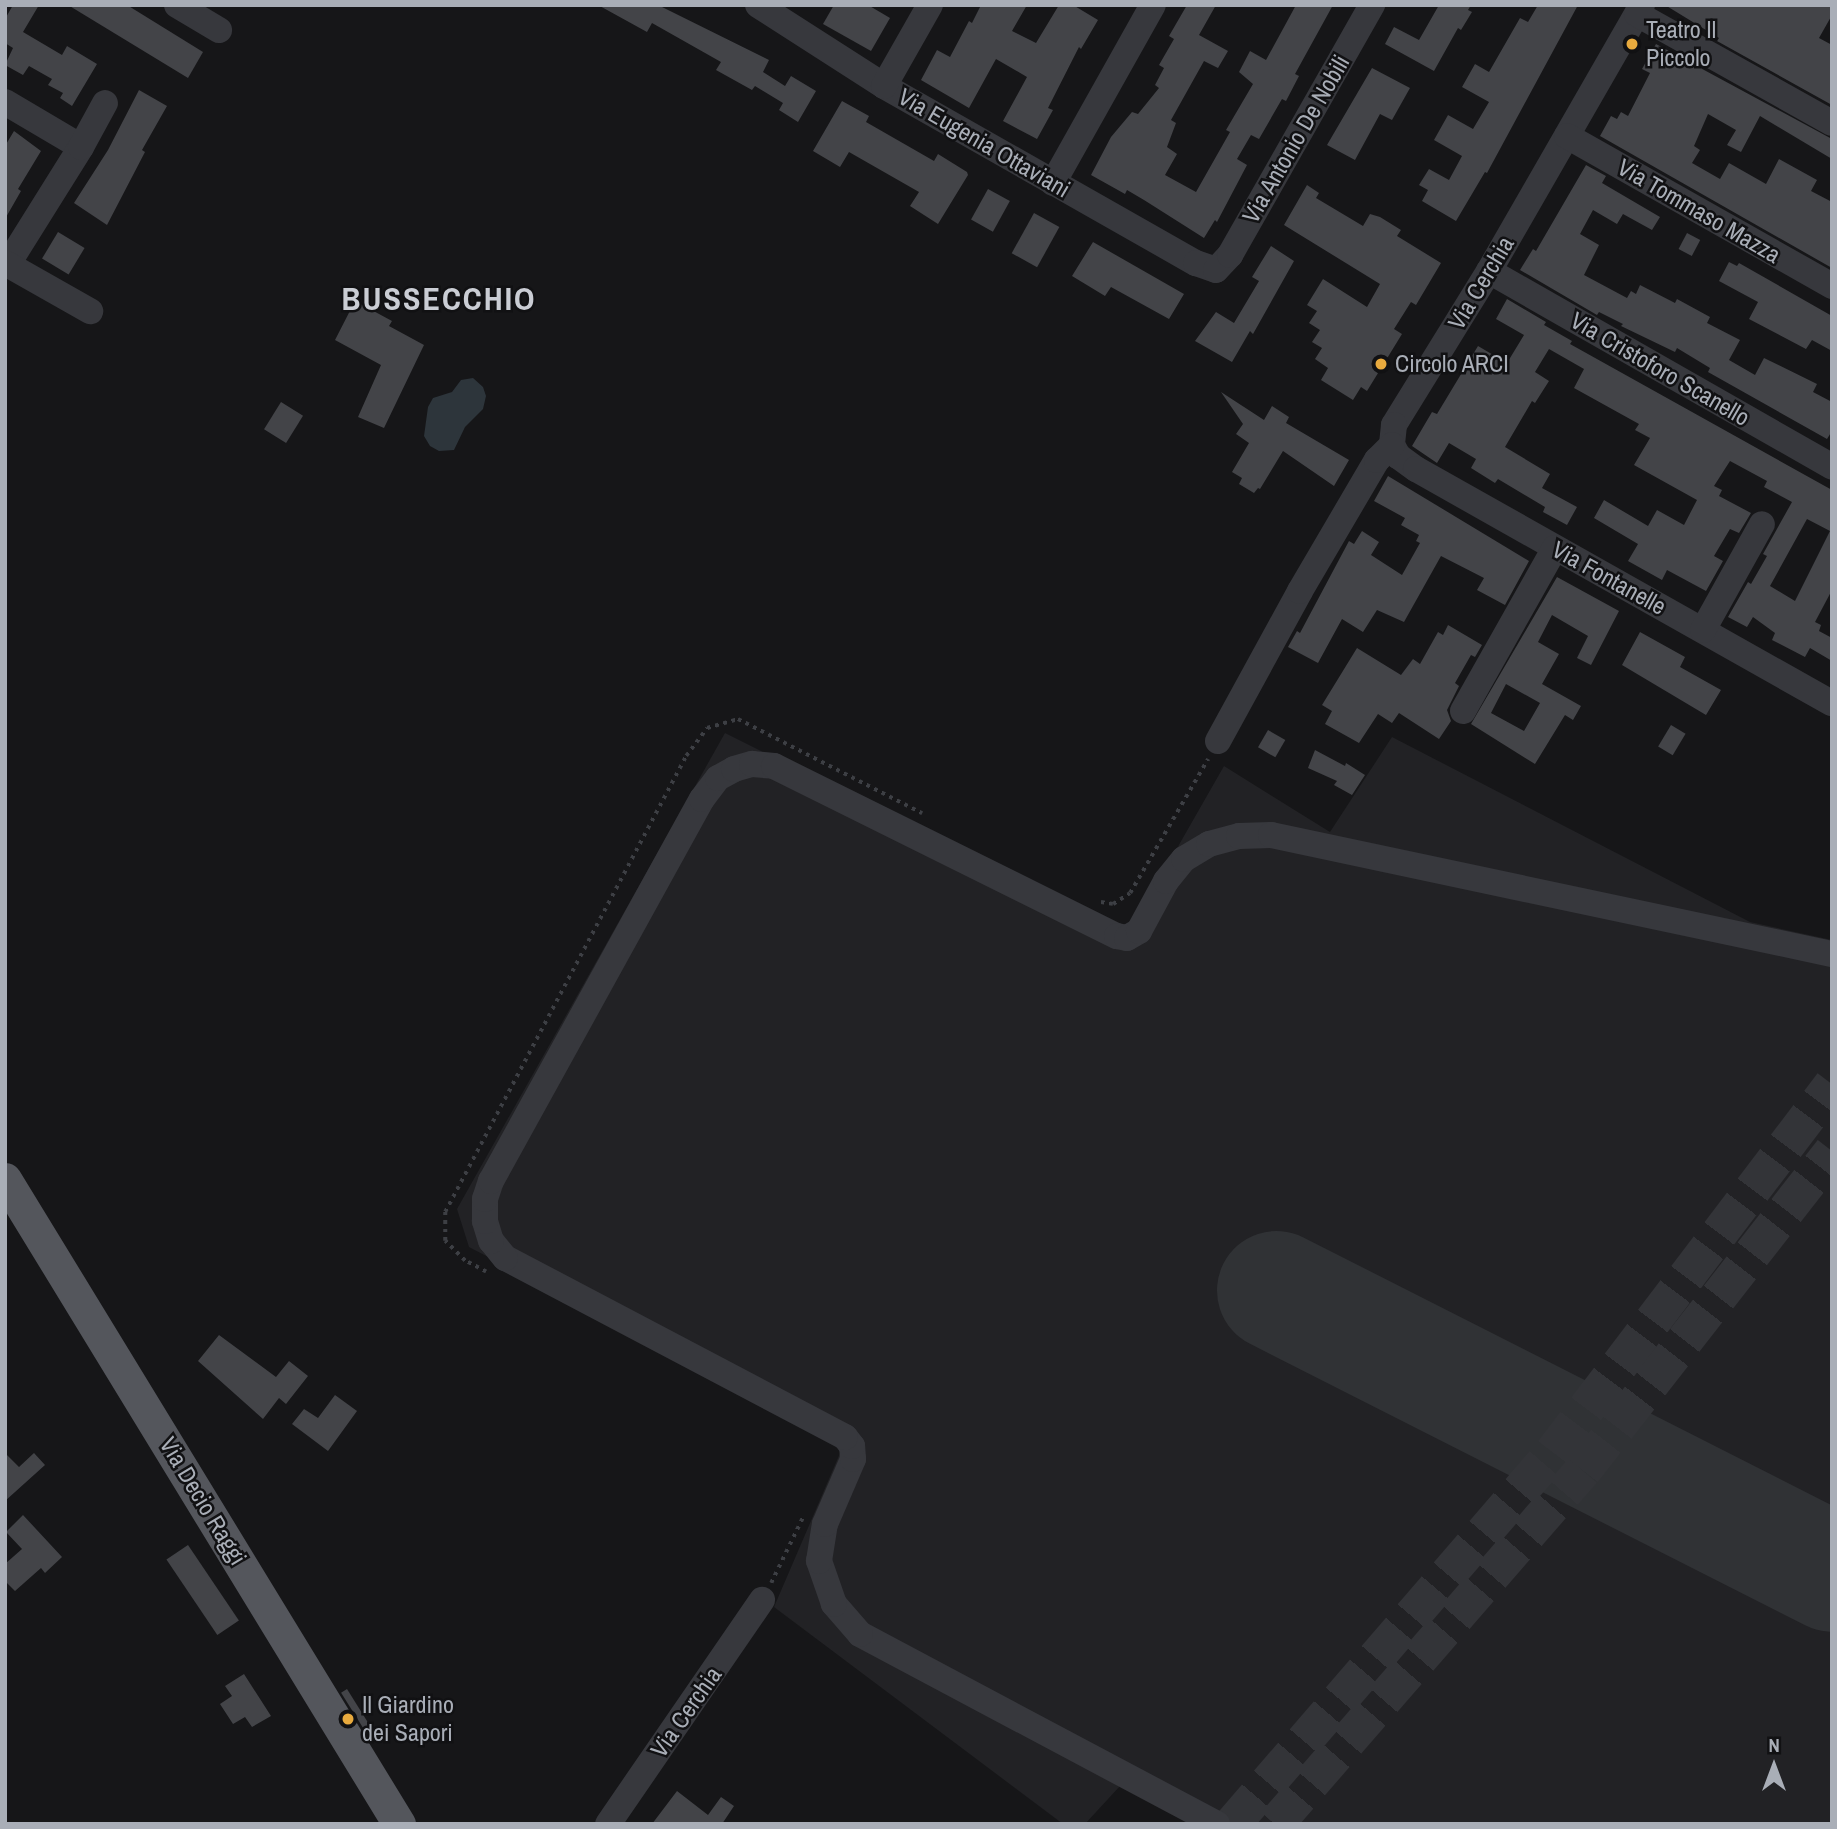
<!DOCTYPE html>
<style>
body{margin:0}
#map{position:relative;width:1837px;height:1829px;overflow:hidden;background:#161618;font-family:"Archivo Narrow",sans-serif}
div>[style]{position:absolute}
[style*='--x']{left:calc(var(--x)*1px);top:calc(var(--y)*1px);width:calc(var(--w)*1px);rotate:calc(var(--a)*1deg)}
.built>*{inset:0;background:#222225}
.water>*{inset:0;background:#2d353b}
.runway>*{height:119px;margin:-59.5px;padding:0 59.5px;transform-origin:59.5px;border-radius:59.5px;background:#303235}
.building>*{inset:0;background:#434448;transform-origin:0 0}
.highway-tunnel>*{height:37px;margin-top:-18.5px;transform-origin:0;background:repeating-linear-gradient(90deg,#333438 0 37px,transparent 0 55px)}
.path>*{height:3.5px;margin-top:-1.75px;transform-origin:0;background:repeating-linear-gradient(90deg,#3d3f44 0 3.5px,transparent 0 8.5px)}
.minor>*{height:26px;margin:-13px;padding:0 13px;transform-origin:13px;border-radius:13px;background:#37383d}
.major>*{height:33px;margin:-16.5px;padding:0 16.5px;transform-origin:16.5px;border-radius:16.5px;background:#54565c}
.dots>*{width:19px;height:19px;translate:-50% -50%;box-sizing:border-box;border:4px solid #111113;border-radius:50%}
span{translate:-50% -50%;white-space:nowrap;text-align:center;line-height:1.15;-webkit-text-stroke:5px #111113;paint-order:stroke}
.poi-label{font-size:24px;color:#a9aeb7}
.left{translate:0 -50%;text-align:left}
.street-label{font-size:24px;color:#a9aeb7}
.district-label{font-size:32px;color:#cacdd4;font-weight:700;letter-spacing:2px}
.frame{position:absolute;inset:0;border:7px solid #a9aeb7;pointer-events:none}
.north{position:absolute;left:1739px;top:1731px;width:70px;height:70px;-webkit-text-stroke:5px #111113;paint-order:stroke;rotate:0deg;font-size:19px;font-weight:700;line-height:28px;text-align:center;color:#a9aeb7}
.north::after{content:'';display:block;margin:auto;width:24px;height:32px;background:#a9aeb7;clip-path:polygon(50% 0,100% 100%,50% 72%,0 100%)}
</style>
<div id="map">
<div class="built">
<div style="clip-path:polygon(725px 733px,1128px 934px,1224px 766px,1330px 832px,1392px 737px,1750px 922px,1832px 940px,1832px 1824px,1192px 1824px,1120px 1786px,1085px 1824px,1063px 1824px,774px 1607px,844px 1444px,469px 1247px,457px 1209px)"></div>
</div>
<div class="water">
<div style="clip-path:polygon(473px 378px,483px 387px,486px 396px,483px 409px,465px 427px,454px 450px,439px 451px,430px 446px,424px 436px,428px 407px,433px 398px,452px 392px,461px 380px)"></div>
</div>
<div class="runway">
<div style="--x:1276;--y:1290;--w:623;--a:26.89"></div>
</div>
<div class="building">
<div style="clip-path:polygon(13px 5px,39px 5px,23px 32px,62px 55px,67px 46px,97px 64px,72px 106px,60px 98px,63px 93px,48px 85px,52px 79px,29px 66px,23px 75px,5px 65px,13px 48px,5px 43px,5px 19px)"></div>
<div style="clip-path:polygon(68px 5px,127px 5px,203px 52px,188px 78px)"></div>
<div style="clip-path:polygon(598px 5px,658px 5px,769px 60px,763px 72px,785px 86px,791px 76px,816px 91px,798px 122px,779px 110px,783px 103px,755px 86px,752px 90px,716px 70px,721px 62px,652px 23px,647px 32px)"></div>
<div style="clip-path:polygon(834px 5px,868px 5px,890px 18px,871px 51px,823px 24px)"></div>
<div style="clip-path:polygon(981px 5px,1027px 5px,1012px 31px,1036px 43px,1059px 5px,1073px 5px,1098px 20px,1081px 49px,1079px 47px,1048px 108px,1053px 110px,1037px 139px,1003px 121px,1027px 77px,996px 59px,969px 108px,921px 80px,937px 50px,950px 57px,969px 21px,972px 23px)"></div>
<div style="clip-path:polygon(1187px 5px,1216px 5px,1199px 35px,1228px 51px,1218px 68px,1204px 61px,1171px 120px,1176px 123px,1167px 147px,1177px 154px,1165px 175px,1196px 192px,1230px 132px,1226px 130px,1253px 84px,1239px 72px,1250px 51px,1266px 60px,1296px 5px,1333px 5px,1295px 74px,1299px 76px,1286px 101px,1282px 99px,1259px 139px,1251px 135px,1237px 159px,1247px 165px,1217px 222px,1215px 220px,1204px 238px,1144px 200px,1127px 190px,1125px 194px,1091px 175px,1111px 137px,1132px 112px,1138px 114px,1159px 88px,1155px 85px,1164px 68px,1159px 65px,1174px 39px,1169px 36px)"></div>
<div style="clip-path:polygon(1439px 5px,1471px 5px,1468px 10px,1472px 12px,1461px 30px,1458px 28px,1434px 71px,1385px 44px,1394px 27px,1419px 40px)"></div>
<div style="clip-path:polygon(1538px 5px,1578px 5px,1487px 173px,1485px 172px,1456px 221px,1422px 201px,1428px 190px,1419px 185px,1429px 169px,1449px 180px,1462px 156px,1434px 140px,1448px 115px,1473px 129px,1489px 102px,1462px 87px,1475px 64px,1489px 72px,1520px 18px,1528px 22px)"></div>
<div style="clip-path:polygon(1665px 5px,1832px 5px,1832px 15px,1819px 38px,1832px 45px,1832px 105px,1717px 41px,1719px 38px)"></div>
<div style="clip-path:polygon(1656px 44px,1832px 139px,1832px 159px,1760px 116px,1741px 152px,1727px 145px,1736px 130px,1708px 114px,1694px 146px,1700px 150px,1692px 163px,1720px 179px,1729px 163px,1766px 184px,1779px 159px,1817px 180px,1811px 191px,1832px 202px,1832px 268px,1600px 136px,1611px 116px,1617px 119px,1621px 112px,1628px 116px,1650px 73px,1642px 69px)"></div>
<div style="clip-path:polygon(1372px 68px,1410px 88px,1392px 120px,1380px 114px,1355px 160px,1327px 145px)"></div>
<div style="clip-path:polygon(139px 90px,167px 106px,142px 150px,145px 152px,107px 225px,74px 203px,108px 150px)"></div>
<div style="clip-path:polygon(842px 101px,869px 116px,866px 122px,934px 161px,938px 154px,967px 172px,968px 175px,938px 224px,910px 206px,919px 192px,849px 152px,840px 167px,813px 151px)"></div>
<div style="clip-path:polygon(14px 131px,41px 151px,18px 189px,21px 191px,5px 219px,5px 146px)"></div>
<div style="clip-path:polygon(1586px 165px,1606px 176px,1602px 183px,1660px 217px,1652px 230px,1623px 214px,1617px 224px,1593px 210px,1580px 234px,1599px 245px,1584px 275px,1627px 298px,1631px 291px,1636px 294px,1640px 285px,1675px 303px,1677px 299px,1710px 317px,1707px 323px,1740px 340px,1729px 360px,1755px 375px,1764px 358px,1817px 384px,1813px 392px,1832px 402px,1832px 431px,1827px 439px,1708px 372px,1710px 368px,1677px 348px,1675px 352px,1621px 326px,1623px 324px,1599px 312px,1597px 315px,1520px 270px,1533px 249px,1536px 251px)"></div>
<div style="clip-path:polygon(1307px 185px,1319px 193px,1316px 198px,1363px 226px,1370px 214px,1380px 217px,1401px 230px,1397px 236px,1441px 263px,1416px 305px,1411px 302px,1394px 329px,1402px 334px,1367px 391px,1361px 387px,1353px 400px,1321px 380px,1328px 368px,1315px 359px,1322px 348px,1312px 342px,1320px 330px,1309px 323px,1317px 311px,1307px 305px,1323px 279px,1367px 307px,1380px 284px,1284px 225px)"></div>
<div style="left:988px;top:189px;width:25px;height:35px;rotate:29deg"></div>
<div style="left:1034px;top:213px;width:29px;height:46px;rotate:29deg"></div>
<div style="left:58px;top:232px;width:31px;height:31px;rotate:31deg"></div>
<div style="left:1687px;top:233px;width:15px;height:18px;rotate:28deg"></div>
<div style="clip-path:polygon(1093px 242px,1184px 294px,1169px 319px,1111px 287px,1105px 296px,1072px 276px)"></div>
<div style="clip-path:polygon(1271px 246px,1294px 261px,1253px 334px,1250px 331px,1232px 362px,1195px 341px,1216px 312px,1234px 323px,1259px 281px,1252px 277px)"></div>
<div style="clip-path:polygon(1729px 262px,1737px 266px,1739px 263px,1832px 316px,1832px 351px,1812px 340px,1806px 349px,1749px 319px,1758px 302px,1719px 281px)"></div>
<div style="clip-path:polygon(evenodd,1507px 299px,1546px 322px,1544px 325px,1572px 341px,1570px 344px,1832px 490px,1832px 590px,1815px 622px,1821px 625px,1819px 631px,1832px 638px,1832px 661px,1810px 648px,1805px 657px,1772px 640px,1775px 633px,1753px 617px,1747px 627px,1728px 617px,1748px 582px,1751px 584px,1767px 556px,1763px 554px,1792px 502px,1764px 487px,1767px 481px,1730px 461px,1714px 486px,1722px 490px,1719px 496px,1751px 513px,1739px 533px,1730px 529px,1714px 556px,1723px 561px,1706px 591px,1667px 570px,1662px 580px,1628px 561px,1638px 544px,1594px 518px,1604px 500px,1648px 526px,1657px 510px,1684px 525px,1697px 500px,1634px 465px,1650px 438px,1635px 430px,1639px 424px,1574px 388px,1584px 369px,1549px 349px,1535px 372px,1549px 381px,1535px 403px,1532px 401px,1505px 447px,1550px 474px,1542px 488px,1577px 507px,1567px 525px,1543px 512px,1545px 507px,1498px 479px,1495px 483px,1471px 468px,1476px 459px,1449px 443px,1437px 463px,1412px 446px,1432px 412px,1437px 414px,1478px 346px,1507px 363px,1524px 335px,1496px 319px,1507px 299px,1807px 519px,1830px 531px,1795px 601px,1770px 586px,1807px 519px)"></div>
<div style="clip-path:polygon(355px 301px,392px 321px,389px 326px,424px 345px,384px 428px,358px 417px,381px 365px,335px 340px)"></div>
<div style="clip-path:polygon(1221px 392px,1264px 420px,1272px 406px,1289px 417px,1286px 423px,1349px 460px,1334px 486px,1283px 451px,1260px 489px,1258px 488px,1254px 493px,1239px 484px,1242px 478px,1232px 472px,1249px 443px,1236px 434px,1243px 424px)"></div>
<div style="left:281px;top:402px;width:26px;height:32px;rotate:32deg"></div>
<div style="clip-path:polygon(1388px 476px,1529px 561px,1505px 605px,1477px 590px,1484px 578px,1441px 556px,1404px 622px,1377px 610px,1363px 632px,1342px 619px,1318px 663px,1288px 647px,1297px 631px,1300px 633px,1349px 541px,1354px 544px,1362px 531px,1379px 542px,1371px 555px,1402px 575px,1420px 543px,1416px 541px,1419px 535px,1401px 525px,1405px 518px,1374px 501px)"></div>
<div style="clip-path:polygon(evenodd,1557px 577px,1619px 611px,1591px 665px,1577px 658px,1588px 636px,1552px 615px,1538px 642px,1559px 654px,1542px 684px,1581px 706px,1573px 720px,1565px 715px,1535px 764px,1471px 724px,1557px 577px,1506px 684px,1540px 703px,1524px 731px,1491px 713px,1506px 684px)"></div>
<div style="clip-path:polygon(1448px 625px,1482px 645px,1475px 657px,1471px 655px,1455px 683px,1459px 686px,1447px 710px,1451px 721px,1439px 739px,1399px 713px,1392px 723px,1378px 714px,1359px 743px,1325px 724px,1332px 711px,1322px 705px,1357px 648px,1401px 675px,1413px 659px,1420px 664px,1438px 632px,1443px 635px)"></div>
<div style="clip-path:polygon(1640px 632px,1685px 657px,1680px 667px,1721px 690px,1706px 715px,1622px 665px)"></div>
<div style="left:1671px;top:725px;width:17px;height:25px;rotate:31deg"></div>
<div style="left:1268px;top:730px;width:20px;height:20px;rotate:30deg"></div>
<div style="clip-path:polygon(1315px 750px,1345px 766px,1346px 763px,1365px 775px,1352px 795px,1334px 785px,1337px 781px,1308px 768px)"></div>
<div style="clip-path:polygon(219px 1335px,276px 1377px,289px 1361px,308px 1376px,286px 1404px,279px 1398px,263px 1419px,198px 1361px)"></div>
<div style="clip-path:polygon(335px 1395px,357px 1411px,328px 1451px,292px 1424px,304px 1409px,318px 1418px)"></div>
<div style="clip-path:polygon(5px 1453px,19px 1467px,34px 1453px,45px 1465px,5px 1501px)"></div>
<div style="clip-path:polygon(23px 1515px,62px 1557px,45px 1573px,41px 1568px,15px 1591px,5px 1581px,5px 1564px,22px 1549px,6px 1532px)"></div>
<div style="left:188px;top:1545px;width:91px;height:26px;rotate:56deg"></div>
<div style="clip-path:polygon(244px 1674px,271px 1716px,252px 1727px,245px 1717px,233px 1724px,220px 1704px,232px 1696px,225px 1686px)"></div>
<div style="left:347px;top:1689px;width:49px;height:7px;rotate:58deg"></div>
<div style="clip-path:polygon(677px 1791px,708px 1815px,721px 1797px,734px 1806px,722px 1824px,652px 1824px)"></div>
</div>
<div class="highway-tunnel">
<div style="--x:1232;--y:1824;--w:491;--a:-49.2"></div>
<div style="--x:1553;--y:1452;--w:462;--a:-52.8"></div>
<div style="--x:1275;--y:1824;--w:469;--a:-49"></div>
<div style="--x:1583;--y:1470;--w:405;--a:-52"></div>
</div>
<div class="path">
<div style="--x:1101;--y:902;--w:12;--a:9"></div>
<div style="--x:1113;--y:904;--w:20;--a:-33"></div>
<div style="--x:1130;--y:893;--w:155;--a:-59.8"></div>
<div style="--x:486;--y:1272;--w:24;--a:-152"></div>
<div style="--x:465;--y:1261;--w:28;--a:-135"></div>
<div style="--x:445;--y:1241;--w:29;--a:-90"></div>
<div style="--x:445;--y:1212;--w:516;--a:-62.14"></div>
<div style="--x:686;--y:756;--w:35;--a:-53"></div>
<div style="--x:707;--y:728;--w:32;--a:-16"></div>
<div style="--x:738;--y:719;--w:207;--a:27.1"></div>
<div style="--x:771;--y:1583;--w:73;--a:-64.1"></div>
</div>
<div class="minor">
<div style="--x:177;--y:5;--w:49;--a:30.8"></div>
<div style="--x:758;--y:5;--w:150;--a:32.7"></div>
<div style="--x:884;--y:86;--w:359;--a:29.6"></div>
<div style="--x:1196;--y:263;--w:21;--a:19"></div>
<div style="--x:1216;--y:270;--w:21;--a:-47"></div>
<div style="--x:1230;--y:255;--w:288;--a:-60.4"></div>
<div style="--x:1642;--y:5;--w:307;--a:119.9"></div>
<div style="--x:1489;--y:271;--w:181;--a:121.7"></div>
<div style="--x:1394;--y:425;--w:20;--a:96"></div>
<div style="--x:1392;--y:445;--w:13;--a:61"></div>
<div style="--x:1398;--y:456;--w:22;--a:36"></div>
<div style="--x:1416;--y:469;--w:477;--a:29.4"></div>
<div style="--x:1637;--y:14;--w:223;--a:29.2"></div>
<div style="--x:884;--y:86;--w:93;--a:-60.4"></div>
<div style="--x:5;--y:102;--w:88;--a:30.6"></div>
<div style="--x:81;--y:147;--w:138;--a:122"></div>
<div style="--x:1567;--y:136;--w:305;--a:29.5"></div>
<div style="--x:81;--y:147;--w:50;--a:-61.4"></div>
<div style="--x:1053;--y:183;--w:204;--a:-60.7"></div>
<div style="--x:5;--y:263;--w:98;--a:29.5"></div>
<div style="--x:1489;--y:271;--w:395;--a:29.7"></div>
<div style="--x:1703;--y:630;--w:121;--a:-60.9"></div>
<div style="--x:1463;--y:711;--w:187;--a:-60.6"></div>
<div style="--x:1218;--y:741;--w:171;--a:-61.3"></div>
<div style="--x:1300;--y:591;--w:152;--a:-59.6"></div>
<div style="--x:1377;--y:460;--w:21;--a:-45"></div>
<div style="--x:608;--y:1824;--w:272;--a:-55.5"></div>
<div style="--x:1217;--y:1824;--w:404;--a:-152"></div>
<div style="--x:860;--y:1634;--w:40;--a:-131"></div>
<div style="--x:834;--y:1604;--w:46;--a:-109.2"></div>
<div style="--x:819;--y:1561;--w:37;--a:-81"></div>
<div style="--x:825;--y:1524;--w:71;--a:-66.7"></div>
<div style="--x:853;--y:1459;--w:13;--a:-94"></div>
<div style="--x:852;--y:1446;--w:11;--a:-128"></div>
<div style="--x:845;--y:1437;--w:384;--a:-152.2"></div>
<div style="--x:505;--y:1258;--w:22;--a:-129"></div>
<div style="--x:491;--y:1241;--w:21;--a:-107"></div>
<div style="--x:485;--y:1221;--w:22;--a:-90"></div>
<div style="--x:485;--y:1199;--w:19;--a:-72"></div>
<div style="--x:491;--y:1181;--w:436;--a:-61.1"></div>
<div style="--x:702;--y:799;--w:26;--a:-53"></div>
<div style="--x:718;--y:778;--w:18;--a:-29"></div>
<div style="--x:734;--y:769;--w:19;--a:-16"></div>
<div style="--x:752;--y:764;--w:22;--a:5"></div>
<div style="--x:774;--y:766;--w:383;--a:26.4"></div>
<div style="--x:1117;--y:936;--w:10;--a:11"></div>
<div style="--x:1127;--y:938;--w:14;--a:-30"></div>
<div style="--x:1139;--y:931;--w:57;--a:-61.6"></div>
<div style="--x:1166;--y:881;--w:28;--a:-51"></div>
<div style="--x:1184;--y:859;--w:29;--a:-31"></div>
<div style="--x:1209;--y:844;--w:31;--a:-15"></div>
<div style="--x:1239;--y:836;--w:32;--a:-2"></div>
<div style="--x:1271;--y:835;--w:573;--a:11.98"></div>
</div>
<div class="major">
<div style="--x:5;--y:1179;--w:756;--a:58.58"></div>
</div>
<div class="dots">
<div style="left:1632px;top:44px;background:#e8aa3e"></div>
<div style="left:1381px;top:364px;background:#e8aa3e"></div>
<div style="left:348px;top:1719px;background:#e8aa3e"></div>
</div>
<div class="poi-label">
<span class="left" style="left:1646px;top:44px">Teatro Il<br>Piccolo</span>
<span class="left" style="left:1395px;top:364px">Circolo ARCI</span>
<span class="left" style="left:362px;top:1719px">Il Giardino<br>dei Sapori</span>
</div>
<div class="street-label">
<span style="left:1296px;top:139px;rotate:-60deg">Via Antonio De Nobili</span>
<span style="left:984px;top:143px;rotate:30deg">Via Eugenia Ottaviani</span>
<span style="left:1699px;top:211px;rotate:30deg">Via Tommaso Mazza</span>
<span style="left:1481px;top:283px;rotate:-59deg">Via Cerchia</span>
<span style="left:1660px;top:369px;rotate:30deg">Via Cristoforo Scanello</span>
<span style="left:1609px;top:578px;rotate:29deg">Via Fontanelle</span>
<span style="left:203px;top:1501px;rotate:59deg">Via Decio Raggi</span>
<span style="left:686px;top:1712px;rotate:-55deg">Via Cerchia</span>
</div>
<div class="district-label">
<span style="left:439px;top:299px">BUSSECCHIO</span>
</div>
<div class="frame"></div>
<div class="north">N</div>
</div>
